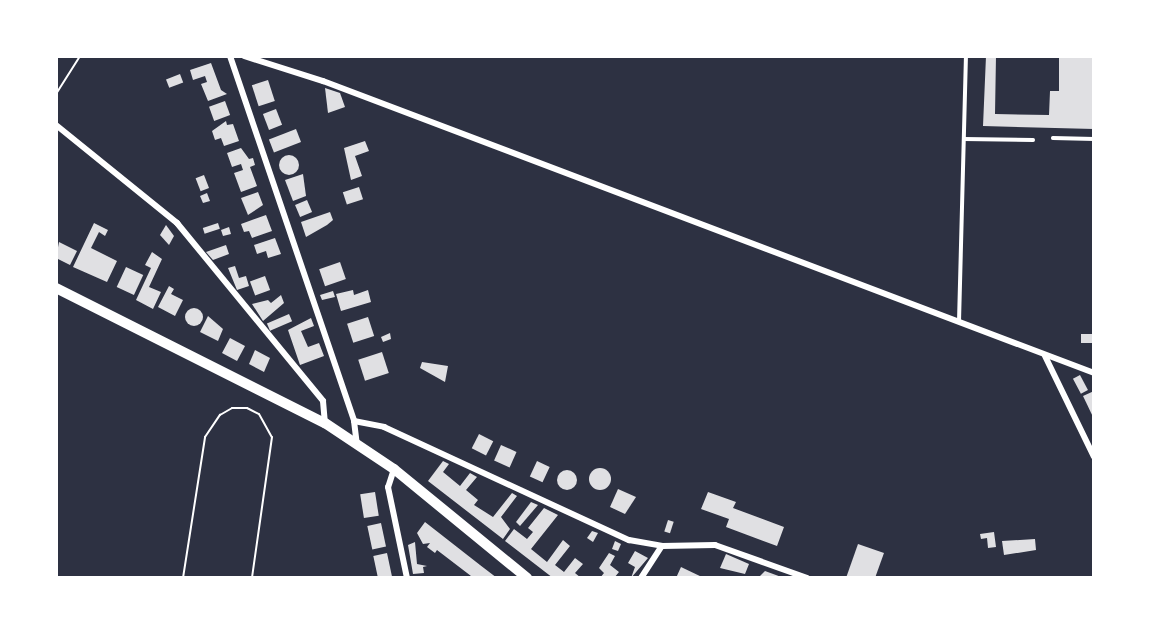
<!DOCTYPE html>
<style>
body{margin:0}
#map{position:relative;width:1150px;height:634px;overflow:hidden;background:#2d3142;font-family:"PT Sans",sans-serif}
div>[style]{position:absolute}
[style*='--x']{left:calc(var(--x)*1px);top:calc(var(--y)*1px);width:calc(var(--w)*1px);rotate:calc(var(--a)*1deg)}
.building>*{inset:0;background:#e0e0e3;transform-origin:0 0}
.round{border-radius:50%}
.path>*{height:2px;margin:-1px;padding:0 1px;transform-origin:1px;border-radius:1px;background:#fff}
.service>*{height:3.5px;margin:-1.75px;padding:0 1.75px;transform-origin:1.75px;border-radius:1.75px;background:#fff}
.minor>*{height:6px;margin:-3px;padding:0 3px;transform-origin:3px;border-radius:3px;background:#fff}
.secondary>*{height:10px;margin:-5px;padding:0 5px;transform-origin:5px;border-radius:5px;background:#fff}
span{translate:-50% -50%;white-space:nowrap;text-align:center;line-height:1.15;-webkit-text-stroke:6px #fff;paint-order:stroke}
.frame{position:absolute;inset:0;border:58px solid #fff;pointer-events:none}
</style>
<div id="map">
<div class="building">
<div style="clip-path:polygon(986px 56px,996px 56px,995px 114px,1049px 115px,1050px 91px,1059px 91px,1059px 56px,1094px 56px,1094px 129px,983px 126px)"></div>
<div style="clip-path:polygon(211px 63px,221px 90px,227px 94px,208px 101px,201px 84px,207px 82px,205px 76px,193px 80px,190px 70px)"></div>
<div style="left:180px;top:74px;width:9px;height:15px;rotate:69deg"></div>
<div style="left:268px;top:80px;width:22px;height:17px;rotate:72deg"></div>
<div style="clip-path:polygon(325px 88px,340px 93px,345px 107px,328px 113px)"></div>
<div style="left:225px;top:101px;width:15px;height:17px;rotate:70deg"></div>
<div style="left:276px;top:109px;width:17px;height:14px;rotate:69deg"></div>
<div style="clip-path:polygon(226px 121px,227px 125px,233px 124px,239px 141px,224px 146px,221px 138px,215px 140px,212px 131px)"></div>
<div style="left:296px;top:129px;width:14px;height:29px;rotate:69deg"></div>
<div style="clip-path:polygon(365px 141px,369px 151px,355px 156px,362px 176px,351px 180px,344px 148px)"></div>
<div style="clip-path:polygon(241px 148px,249px 159px,253px 158px,255px 165px,250px 167px,257px 186px,241px 192px,234px 173px,243px 170px,241px 164px,232px 167px,227px 153px)"></div>
<div class="round" style="left:279px;top:155px;width:20px;height:20px"></div>
<div style="clip-path:polygon(303px 174px,306px 196px,293px 201px,285px 180px)"></div>
<div style="left:204px;top:175px;width:14px;height:9px;rotate:69deg"></div>
<div style="left:359px;top:187px;width:13px;height:17px;rotate:72deg"></div>
<div style="clip-path:polygon(258px 192px,263px 205px,248px 215px,241px 198px)"></div>
<div style="clip-path:polygon(207px 193px,210px 201px,203px 203px,200px 196px)"></div>
<div style="left:307px;top:200px;width:13px;height:13px;rotate:67deg"></div>
<div style="clip-path:polygon(330px 212px,333px 220px,327px 225px,306px 237px,301px 222px)"></div>
<div style="clip-path:polygon(266px 215px,272px 231px,252px 238px,249px 231px,244px 232px,241px 224px)"></div>
<div style="clip-path:polygon(94px 223px,108px 230px,105px 236px,99px 232px,91px 248px,117px 261px,107px 282px,73px 267px)"></div>
<div style="left:218px;top:223px;width:6px;height:16px;rotate:72deg"></div>
<div style="clip-path:polygon(166px 225px,174px 236px,169px 245px,160px 235px)"></div>
<div style="clip-path:polygon(229px 227px,231px 234px,223px 236px,221px 230px)"></div>
<div style="clip-path:polygon(275px 238px,281px 254px,268px 258px,266px 251px,257px 254px,254px 245px)"></div>
<div style="clip-path:polygon(59px 242px,77px 251px,70px 265px,56px 258px)"></div>
<div style="clip-path:polygon(226px 245px,229px 254px,213px 260px,206px 252px)"></div>
<div style="clip-path:polygon(152px 252px,162px 259px,149px 287px,161px 292px,153px 309px,136px 300px,151px 268px,145px 265px)"></div>
<div style="left:340px;top:262px;width:18px;height:22px;rotate:71deg"></div>
<div style="clip-path:polygon(235px 266px,239px 278px,246px 276px,249px 286px,237px 290px,228px 268px)"></div>
<div style="left:126px;top:267px;width:19px;height:22px;rotate:25deg"></div>
<div style="left:265px;top:276px;width:15px;height:16px;rotate:70deg"></div>
<div style="clip-path:polygon(169px 286px,174px 289px,171px 294px,183px 300px,175px 316px,158px 307px)"></div>
<div style="clip-path:polygon(353px 290px,354px 295px,368px 290px,371px 302px,341px 311px,336px 294px)"></div>
<div style="clip-path:polygon(333px 291px,335px 297px,322px 300px,320px 295px)"></div>
<div style="clip-path:polygon(281px 295px,284px 303px,263px 321px,252px 304px,268px 300px,271px 303px)"></div>
<div class="round" style="left:185px;top:308px;width:18px;height:18px"></div>
<div style="left:289px;top:314px;width:8px;height:24px;rotate:67deg"></div>
<div style="clip-path:polygon(208px 316px,223px 329px,218px 341px,200px 332px)"></div>
<div style="left:368px;top:317px;width:20px;height:22px;rotate:72deg"></div>
<div style="clip-path:polygon(311px 318px,314px 326px,301px 331px,308px 347px,319px 343px,324px 356px,300px 365px,288px 330px)"></div>
<div style="clip-path:polygon(390px 333px,391px 339px,383px 342px,381px 337px)"></div>
<div style="left:1081px;top:334px;width:13px;height:9px"></div>
<div style="left:230px;top:338px;width:17px;height:17px;rotate:28deg"></div>
<div style="clip-path:polygon(255px 350px,270px 358px,264px 372px,249px 364px)"></div>
<div style="left:382px;top:352px;width:22px;height:25px;rotate:72deg"></div>
<div style="clip-path:polygon(422px 362px,448px 366px,445px 382px,420px 368px)"></div>
<div style="left:1080px;top:375px;width:17px;height:8px;rotate:62deg"></div>
<div style="clip-path:polygon(1094px 391px,1094px 419px,1083px 396px)"></div>
<div style="left:479px;top:434px;width:16px;height:16px;rotate:27deg"></div>
<div style="left:501px;top:445px;width:17px;height:17px;rotate:24deg"></div>
<div style="clip-path:polygon(443px 461px,449px 464px,443px 472px,460px 486px,470px 473px,477px 477px,466px 490px,478px 500px,474px 505px,493px 517px,512px 493px,517px 496px,501px 517px,510px 529px,503px 539px,428px 481px)"></div>
<div style="left:537px;top:461px;width:14px;height:17px;rotate:25deg"></div>
<div class="round" style="left:589px;top:468px;width:22px;height:22px"></div>
<div class="round" style="left:557px;top:470px;width:20px;height:20px"></div>
<div style="clip-path:polygon(618px 489px,636px 497px,625px 514px,610px 507px)"></div>
<div style="left:375px;top:492px;width:24px;height:15px;rotate:81deg"></div>
<div style="clip-path:polygon(708px 492px,736px 502px,733px 508px,784px 527px,777px 546px,726px 527px,729px 519px,701px 509px)"></div>
<div style="clip-path:polygon(531px 502px,538px 505px,520px 526px,516px 522px)"></div>
<div style="clip-path:polygon(544px 508px,558px 515px,531px 549px,547px 562px,563px 540px,570px 546px,555px 565px,564px 572px,575px 558px,583px 564px,575px 573px,581px 578px,553px 578px,505px 541px,514px 529px,527px 539px,533px 532px,528px 528px)"></div>
<div style="left:668px;top:520px;width:6px;height:12px;rotate:18deg"></div>
<div style="clip-path:polygon(425px 522px,480px 565px,497px 578px,471px 576px,437px 550px,435px 553px,427px 547px,430px 543px,423px 544px,417px 533px)"></div>
<div style="left:381px;top:523px;width:24px;height:14px;rotate:78deg"></div>
<div style="clip-path:polygon(592px 531px,598px 533px,593px 542px,587px 538px)"></div>
<div style="clip-path:polygon(994px 532px,996px 547px,988px 548px,987px 538px,981px 539px,980px 534px)"></div>
<div style="clip-path:polygon(1035px 539px,1036px 550px,1004px 555px,1002px 541px)"></div>
<div style="clip-path:polygon(615px 541px,621px 544px,618px 551px,612px 549px)"></div>
<div style="clip-path:polygon(415px 542px,417px 564px,427px 566px,423px 567px,424px 573px,413px 574px,408px 545px)"></div>
<div style="clip-path:polygon(858px 544px,884px 553px,875px 578px,846px 578px)"></div>
<div style="clip-path:polygon(635px 551px,648px 558px,631px 578px,635px 567px,628px 563px)"></div>
<div style="left:387px;top:553px;width:24px;height:14px;rotate:78deg"></div>
<div style="clip-path:polygon(609px 553px,615px 556px,610px 565px,619px 572px,614px 578px,600px 578px,604px 573px,599px 568px)"></div>
<div style="clip-path:polygon(726px 554px,749px 564px,745px 574px,720px 568px)"></div>
<div style="clip-path:polygon(681px 567px,704px 578px,676px 578px)"></div>
<div style="clip-path:polygon(765px 571px,784px 578px,758px 578px)"></div>
</div>
<div class="path">
<div style="--x:56;--y:94;--w:45;--a:-57.7"></div>
<div style="--x:183;--y:578;--w:143;--a:-81.1"></div>
<div style="--x:205;--y:437;--w:27;--a:-56"></div>
<div style="--x:220;--y:415;--w:14;--a:-30"></div>
<div style="--x:232;--y:408;--w:15;--a:0"></div>
<div style="--x:247;--y:408;--w:13;--a:27"></div>
<div style="--x:259;--y:414;--w:26;--a:61"></div>
<div style="--x:272;--y:437;--w:142;--a:98.1"></div>
</div>
<div class="service">
<div style="--x:1053;--y:138;--w:41;--a:1.4"></div>
<div style="--x:964;--y:139;--w:69;--a:0.8"></div>
<div style="--x:959;--y:322;--w:266;--a:-88.5"></div>
</div>
<div class="minor">
<div style="--x:230;--y:56;--w:385;--a:71.2"></div>
<div style="--x:354;--y:421;--w:23;--a:83"></div>
<div style="--x:244;--y:56;--w:83;--a:17.6"></div>
<div style="--x:323;--y:81;--w:824;--a:20.74"></div>
<div style="--x:56;--y:125;--w:156;--a:39"></div>
<div style="--x:177;--y:223;--w:230;--a:50.6"></div>
<div style="--x:323;--y:401;--w:22;--a:85"></div>
<div style="--x:1045;--y:356;--w:112;--a:64.1"></div>
<div style="--x:354;--y:421;--w:31;--a:11"></div>
<div style="--x:384;--y:427;--w:270;--a:24.8"></div>
<div style="--x:629;--y:540;--w:34;--a:10"></div>
<div style="--x:662;--y:546;--w:53;--a:-1.1"></div>
<div style="--x:715;--y:545;--w:98;--a:19.7"></div>
<div style="--x:394;--y:469;--w:19;--a:108"></div>
<div style="--x:388;--y:487;--w:93;--a:78.2"></div>
<div style="--x:641;--y:578;--w:38;--a:-57"></div>
</div>
<div class="secondary">
<div style="--x:56;--y:288;--w:301;--a:26.7"></div>
<div style="--x:325;--y:423;--w:83;--a:33.7"></div>
<div style="--x:394;--y:469;--w:172;--a:39.3"></div>
</div>
<div class="frame"></div>
</div>
